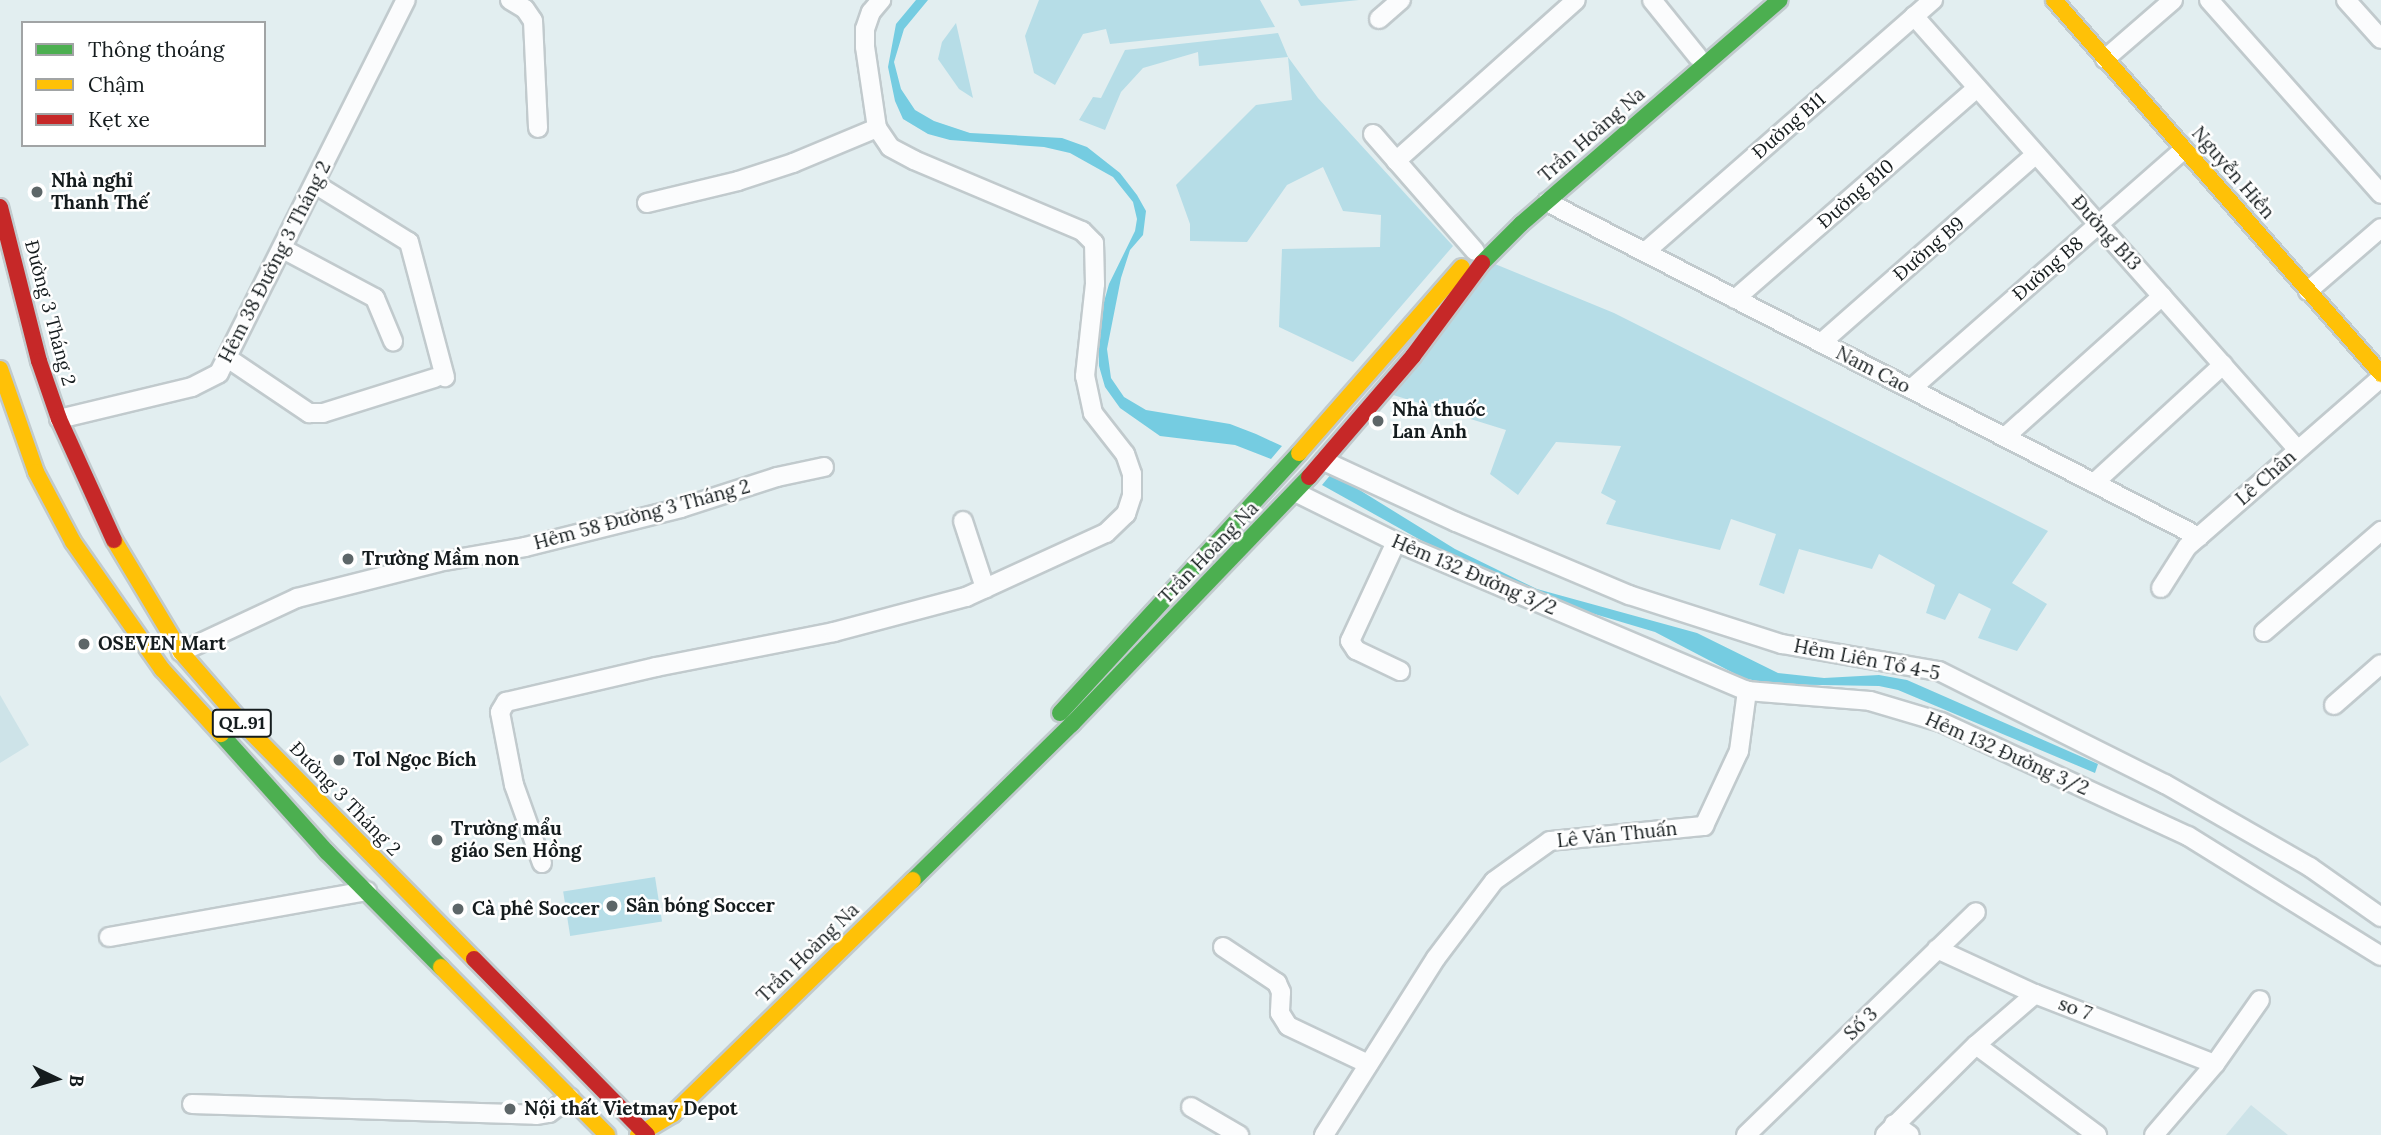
<!DOCTYPE html>
<meta charset="utf-8">
<style>
body{margin:0}
#map{position:relative;width:2381px;height:1135px;overflow:hidden;background:#e2eef0;font-family:Lora,serif}
div>[style]{position:absolute}
[style*='--x']{left:calc(var(--x)*1px);top:calc(var(--y)*1px);width:calc(var(--w)*1px);rotate:calc(var(--a)*1deg)}
.built>*{inset:0;background:#cde3e8}
.green>*{inset:0;background:#b6dde7;transform-origin:0 0}
.water>*{inset:0;background:#75cce1}
.roads{filter:drop-shadow(2px 0 #c1cacd) drop-shadow(-2px 0 #c1cacd) drop-shadow(0 2px #c1cacd) drop-shadow(0 -2px #c1cacd)}
.street>*{height:18px;margin:-9px;padding:0 9px;transform-origin:9px;border-radius:9px;background:#fbfcfd}
.fast>*{height:16px;margin:-8px;padding:0 8px;transform-origin:8px;border-radius:8px;background:#4caf50}
.slow>*{height:16px;margin:-8px;padding:0 8px;transform-origin:8px;border-radius:8px;background:#ffc107}
.jam>*{height:16px;margin:-8px;padding:0 8px;transform-origin:8px;border-radius:8px;background:#c62828}
.dots>*{width:19px;height:19px;translate:-50% -50%;box-sizing:border-box;border:4px solid #fff;border-radius:50%}
span{translate:-50% -50%;white-space:nowrap;text-align:center;line-height:1.15;-webkit-text-stroke:5px #fff;paint-order:stroke}
.shield-label span{padding:2px 5px;background:#fff;border:2px solid;border-radius:5px;-webkit-text-stroke-width:0}
.shield-label{font-size:18px;color:#151c1e;font-weight:700}
.street-label{font-size:19px;color:#151c1e}
.poi-label{font-size:19px;color:#151c1e;font-weight:700}
.left{translate:0 -50%;text-align:left}
.legend{position:absolute;left:21px;top:21px;width:245px;height:126px;box-sizing:border-box;background:#fff;border:2px solid #a1a4a5;margin:0;padding:9px 12px;list-style:none;font-size:21px;color:#151c1e}
.legend li{display:flex;align-items:center;gap:14px;height:35px}
.legend b{width:35px;border:2px solid #a1a4a5}
.north{position:absolute;left:21px;top:1044px;width:70px;height:70px;-webkit-text-stroke:5px #fff;paint-order:stroke;rotate:95deg;font-size:19px;font-weight:700;line-height:28px;text-align:center;color:#151c1e}
.north::after{content:'';display:block;margin:auto;width:24px;height:32px;background:#151c1e;clip-path:polygon(50% 0,100% 100%,50% 72%,0 100%)}
</style>
<div id="map">
<div class="built">
<div style="clip-path:polygon(0 695px,29px 745px,0 763px)"></div>
<div style="clip-path:polygon(2251px 1105px,2288px 1135px,2226px 1135px)"></div>
</div>
<div class="green">
<div style="clip-path:polygon(1039px 0,1260px 0,1275px 27px,1110px 44px,1106px 29px,1083px 34px,1055px 85px,1034px 73px,1025px 36px)"></div>
<div style="clip-path:polygon(1298px 0,1359px 0,1301px 6px)"></div>
<div style="clip-path:polygon(956px 23px,973px 98px,959px 89px,938px 59px,942px 42px)"></div>
<div style="clip-path:polygon(1278px 33px,1288px 57px,1318px 98px,1453px 246px,1353px 362px,1279px 327px,1282px 249px,1380px 247px,1381px 215px,1343px 211px,1323px 167px,1287px 185px,1247px 242px,1190px 241px,1190px 224px,1176px 185px,1256px 105px,1292px 100px,1288px 57px,1199px 66px,1198px 52px,1143px 68px,1121px 92px,1105px 130px,1079px 120px,1093px 97px,1101px 98px,1125px 50px)"></div>
<div style="clip-path:polygon(1495px 264px,1614px 313px,2048px 531px,2012px 583px,2047px 604px,2017px 651px,1978px 638px,1991px 609px,1959px 593px,1945px 620px,1926px 613px,1935px 585px,1879px 554px,1872px 569px,1799px 549px,1784px 594px,1759px 585px,1776px 534px,1731px 519px,1720px 550px,1606px 524px,1616px 501px,1601px 493px,1621px 446px,1556px 442px,1518px 495px,1490px 474px,1506px 430px,1390px 394px)"></div>
<div style="left:655px;top:877px;width:45px;height:93px;rotate:81deg"></div>
</div>
<div class="water">
<div style="clip-path:polygon(916px 0,928px 0,904px 29px,894px 62px,901px 89px,915px 110px,934px 121px,970px 133px,1062px 138px,1087px 147px,1120px 173px,1137px 195px,1146px 211px,1143px 235px,1130px 250px,1121px 278px,1107px 349px,1111px 378px,1124px 397px,1146px 410px,1230px 424px,1256px 434px,1282px 446px,1271px 459px,1235px 445px,1160px 436px,1120px 408px,1105px 387px,1099px 366px,1098px 323px,1109px 284px,1135px 231px,1137px 219px,1133px 202px,1113px 177px,1070px 153px,1044px 147px,950px 140px,928px 134px,903px 119px,895px 101px,888px 67px,896px 24px)"></div>
<div style="clip-path:polygon(1332px 473px,1455px 549px,1537px 589px,1697px 633px,1778px 673px,1824px 678px,1879px 675px,1907px 680px,2098px 764px,2095px 773px,1898px 690px,1879px 686px,1771px 684px,1743px 678px,1655px 632px,1571px 607px,1476px 571px,1322px 485px)"></div>
</div>
<div class="roads">
<div class="street">
<div style="--x:510;--y:0;--w:17;--a:31"></div>
<div style="--x:525;--y:9;--w:14;--a:56"></div>
<div style="--x:533;--y:21;--w:107;--a:87.3"></div>
<div style="--x:1652;--y:0;--w:73;--a:51.1"></div>
<div style="--x:2209;--y:0;--w:259;--a:48.4"></div>
<div style="--x:2346;--y:0;--w:52;--a:48.1"></div>
<div style="--x:1914;--y:16;--w:579;--a:48.5"></div>
<div style="--x:1379;--y:19;--w:29;--a:-41"></div>
<div style="--x:2105;--y:59;--w:90;--a:-40.9"></div>
<div style="--x:1373;--y:134;--w:155;--a:48.9"></div>
<div style="--x:1396;--y:161;--w:241;--a:-41.8"></div>
<div style="--x:315;--y:184;--w:110;--a:31.7"></div>
<div style="--x:409;--y:242;--w:140;--a:75.1"></div>
<div style="--x:1547;--y:202;--w:733;--a:27.19"></div>
<div style="--x:647;--y:203;--w:94;--a:-13.6"></div>
<div style="--x:738;--y:181;--w:58;--a:-18.1"></div>
<div style="--x:793;--y:163;--w:91;--a:-22.6"></div>
<div style="--x:283;--y:249;--w:104;--a:28"></div>
<div style="--x:375;--y:298;--w:47;--a:67.3"></div>
<div style="--x:1645;--y:252;--w:383;--a:-41.2"></div>
<div style="--x:2308;--y:291;--w:96;--a:-40.8"></div>
<div style="--x:1735;--y:299;--w:321;--a:-41.1"></div>
<div style="--x:1821;--y:343;--w:286;--a:-41.3"></div>
<div style="--x:229;--y:359;--w:97;--a:34"></div>
<div style="--x:309;--y:413;--w:14;--a:0"></div>
<div style="--x:323;--y:413;--w:117;--a:-17.4"></div>
<div style="--x:1911;--y:389;--w:363;--a:-41.3"></div>
<div style="--x:59;--y:419;--w:137;--a:-13.5"></div>
<div style="--x:192;--y:387;--w:30;--a:-27"></div>
<div style="--x:219;--y:373;--w:417;--a:-63.4"></div>
<div style="--x:2005;--y:437;--w:211;--a:-41.9"></div>
<div style="--x:1324;--y:461;--w:145;--a:24.8"></div>
<div style="--x:1456;--y:522;--w:188;--a:22.9"></div>
<div style="--x:1629;--y:595;--w:161;--a:17.8"></div>
<div style="--x:1782;--y:644;--w:159;--a:9.8"></div>
<div style="--x:1939;--y:671;--w:253;--a:26.6"></div>
<div style="--x:2165;--y:784;--w:167;--a:29.8"></div>
<div style="--x:2310;--y:867;--w:87;--a:35.2"></div>
<div style="--x:2094;--y:483;--w:175;--a:-42.5"></div>
<div style="--x:1297;--y:493;--w:110;--a:26.3"></div>
<div style="--x:1396;--y:542;--w:381;--a:23"></div>
<div style="--x:1747;--y:691;--w:123;--a:4.6"></div>
<div style="--x:1870;--y:701;--w:74;--a:16.5"></div>
<div style="--x:1941;--y:722;--w:272;--a:24.8"></div>
<div style="--x:2188;--y:836;--w:227;--a:31.9"></div>
<div style="--x:963;--y:521;--w:71;--a:71.8"></div>
<div style="--x:1396;--y:542;--w:109;--a:114.9"></div>
<div style="--x:1350;--y:641;--w:11;--a:56"></div>
<div style="--x:1356;--y:650;--w:49;--a:25.5"></div>
<div style="--x:2161;--y:588;--w:49;--a:-57.6"></div>
<div style="--x:2187;--y:547;--w:257;--a:-41.1"></div>
<div style="--x:2264;--y:632;--w:155;--a:-40.8"></div>
<div style="--x:181;--y:652;--w:128;--a:-25"></div>
<div style="--x:297;--y:598;--w:146;--a:-14.2"></div>
<div style="--x:439;--y:562;--w:87;--a:-9.9"></div>
<div style="--x:525;--y:547;--w:161;--a:-14"></div>
<div style="--x:681;--y:508;--w:101;--a:-17.9"></div>
<div style="--x:777;--y:477;--w:48;--a:-12"></div>
<div style="--x:2334;--y:705;--w:62;--a:-41.1"></div>
<div style="--x:542;--y:863;--w:83;--a:-109.7"></div>
<div style="--x:514;--y:785;--w:74;--a:-100.9"></div>
<div style="--x:500;--y:712;--w:12;--a:-59"></div>
<div style="--x:506;--y:702;--w:154;--a:-13.1"></div>
<div style="--x:656;--y:667;--w:181;--a:-11.1"></div>
<div style="--x:834;--y:632;--w:137;--a:-14.9"></div>
<div style="--x:966;--y:597;--w:154;--a:-24.6"></div>
<div style="--x:1106;--y:533;--w:28;--a:-44"></div>
<div style="--x:1126;--y:514;--w:19;--a:-72"></div>
<div style="--x:1132;--y:496;--w:22;--a:-90"></div>
<div style="--x:1132;--y:474;--w:21;--a:-109"></div>
<div style="--x:1125;--y:454;--w:52;--a:-128"></div>
<div style="--x:1093;--y:413;--w:38;--a:-102"></div>
<div style="--x:1085;--y:376;--w:93;--a:-83.8"></div>
<div style="--x:1095;--y:284;--w:41;--a:-91.4"></div>
<div style="--x:1094;--y:243;--w:17;--a:-135"></div>
<div style="--x:1082;--y:231;--w:182;--a:-157.1"></div>
<div style="--x:914;--y:160;--w:27;--a:-152"></div>
<div style="--x:890;--y:147;--w:23;--a:-124"></div>
<div style="--x:877;--y:128;--w:82;--a:-98.4"></div>
<div style="--x:865;--y:47;--w:18;--a:-90"></div>
<div style="--x:865;--y:29;--w:18;--a:-71"></div>
<div style="--x:871;--y:12;--w:16;--a:-50"></div>
<div style="--x:109;--y:937;--w:262;--a:-10.1"></div>
<div style="--x:1223;--y:947;--w:65;--a:33.7"></div>
<div style="--x:1277;--y:983;--w:10;--a:66"></div>
<div style="--x:1281;--y:992;--w:21;--a:93"></div>
<div style="--x:1280;--y:1013;--w:15;--a:58"></div>
<div style="--x:1288;--y:1026;--w:89;--a:25.4"></div>
<div style="--x:1937;--y:949;--w:108;--a:24.7"></div>
<div style="--x:2035;--y:994;--w:193;--a:21.3"></div>
<div style="--x:1976;--y:1045;--w:151;--a:36.6"></div>
<div style="--x:192;--y:1104;--w:344;--a:1.8"></div>
<div style="--x:536;--y:1115;--w:13;--a:-9"></div>
<div style="--x:549;--y:1113;--w:26;--a:-37"></div>
<div style="--x:1191;--y:1107;--w:56;--a:30.3"></div>
<div style="--x:1894;--y:1124;--w:19;--a:35"></div>
<div style="--x:1324;--y:1135;--w:209;--a:-57.7"></div>
<div style="--x:1436;--y:958;--w:96;--a:-53"></div>
<div style="--x:1494;--y:881;--w:69;--a:-35.5"></div>
<div style="--x:1550;--y:841;--w:155;--a:-5.6"></div>
<div style="--x:1704;--y:826;--w:83;--a:-65"></div>
<div style="--x:1739;--y:751;--w:61;--a:-82.4"></div>
<div style="--x:1746;--y:1135;--w:320;--a:-44.1"></div>
<div style="--x:1885;--y:1135;--w:128;--a:-44.7"></div>
<div style="--x:1976;--y:1045;--w:78;--a:-40.8"></div>
<div style="--x:2154;--y:1135;--w:94;--a:-49.3"></div>
<div style="--x:2215;--y:1064;--w:78;--a:-54.9"></div>
</div>
<div class="fast">
<div style="--x:1482;--y:263;--w:55;--a:-45"></div>
<div style="--x:1521;--y:224;--w:342;--a:-40.9"></div>
<div style="--x:1060;--y:713;--w:353;--a:-47.4"></div>
<div style="--x:221;--y:734;--w:159;--a:48.1"></div>
<div style="--x:327;--y:852;--w:162;--a:45.3"></div>
<div style="--x:913;--y:880;--w:223;--a:-44.5"></div>
<div style="--x:1072;--y:724;--w:342;--a:-46.2"></div>
</div>
<div class="slow">
<div style="--x:2054;--y:0;--w:497;--a:48.8"></div>
<div style="--x:0;--y:369;--w:109;--a:70.7"></div>
<div style="--x:36;--y:472;--w:79;--a:62.1"></div>
<div style="--x:73;--y:542;--w:155;--a:55"></div>
<div style="--x:162;--y:669;--w:88;--a:47.8"></div>
<div style="--x:1299;--y:453;--w:247;--a:-48.8"></div>
<div style="--x:114;--y:540;--w:131;--a:59.1"></div>
<div style="--x:181;--y:652;--w:99;--a:49.1"></div>
<div style="--x:246;--y:727;--w:325;--a:45.5"></div>
<div style="--x:441;--y:967;--w:236;--a:45.3"></div>
<div style="--x:638;--y:1135;--w:41;--a:-31"></div>
<div style="--x:673;--y:1114;--w:335;--a:-44.3"></div>
</div>
<div class="jam">
<div style="--x:0;--y:207;--w:159;--a:75.8"></div>
<div style="--x:39;--y:361;--w:61;--a:71"></div>
<div style="--x:59;--y:419;--w:133;--a:65.6"></div>
<div style="--x:1309;--y:477;--w:160;--a:-49.3"></div>
<div style="--x:1413;--y:356;--w:116;--a:-53.4"></div>
<div style="--x:474;--y:959;--w:247;--a:45.5"></div>
</div>
</div>
<div class="dots">
<div style="left:37px;top:192px;background:#5d6668"></div>
<div style="left:1378px;top:421px;background:#5d6668"></div>
<div style="left:348px;top:559px;background:#5d6668"></div>
<div style="left:84px;top:644px;background:#5d6668"></div>
<div style="left:339px;top:760px;background:#5d6668"></div>
<div style="left:437px;top:840px;background:#5d6668"></div>
<div style="left:612px;top:906px;background:#5d6668"></div>
<div style="left:458px;top:909px;background:#5d6668"></div>
<div style="left:510px;top:1109px;background:#5d6668"></div>
</div>
<div class="shield-label">
<span style="left:242px;top:723px">QL.91</span>
</div>
<div class="street-label">
<span style="left:1789px;top:126px;rotate:-41deg">Đường B11</span>
<span style="left:1592px;top:135px;rotate:-41deg">Trần Hoàng Na</span>
<span style="left:2233px;top:173px;rotate:49deg">Nguyễn Hiền</span>
<span style="left:1856px;top:194px;rotate:-41deg">Đường B10</span>
<span style="left:2106px;top:233px;rotate:48deg">Đường B13</span>
<span style="left:1929px;top:249px;rotate:-41deg">Đường B9</span>
<span style="left:275px;top:262px;rotate:-63deg">Hẻm 38 Đường 3 Tháng 2</span>
<span style="left:2048px;top:269px;rotate:-41deg">Đường B8</span>
<span style="left:50px;top:313px;rotate:75deg">Đường 3 Tháng 2</span>
<span style="left:1873px;top:370px;rotate:27deg">Nam Cao</span>
<span style="left:2266px;top:478px;rotate:-41deg">Lê Chân</span>
<span style="left:642px;top:515px;rotate:-15deg">Hẻm 58 Đường 3 Tháng 2</span>
<span style="left:1209px;top:553px;rotate:-46deg">Trần Hoàng Na</span>
<span style="left:1474px;top:575px;rotate:23deg">Hẻm 132 Đường 3/2</span>
<span style="left:1867px;top:660px;rotate:11deg">Hẻm Liên Tổ 4-5</span>
<span style="left:2007px;top:754px;rotate:24deg">Hẻm 132 Đường 3/2</span>
<span style="left:345px;top:799px;rotate:46deg">Đường 3 Tháng 2</span>
<span style="left:1617px;top:835px;rotate:-6deg">Lê Văn Thuấn</span>
<span style="left:808px;top:953px;rotate:-44deg">Trần Hoàng Na</span>
<span style="left:2075px;top:1009px;rotate:21deg">so 7</span>
<span style="left:1861px;top:1024px;rotate:-44deg">Số 3</span>
</div>
<div class="poi-label">
<span class="left" style="left:51px;top:192px">Nhà nghỉ<br>Thanh Thế</span>
<span class="left" style="left:1392px;top:421px">Nhà thuốc<br>Lan Anh</span>
<span class="left" style="left:362px;top:559px">Trường Mầm non</span>
<span class="left" style="left:98px;top:644px">OSEVEN Mart</span>
<span class="left" style="left:353px;top:760px">Tol Ngọc Bích</span>
<span class="left" style="left:451px;top:840px">Trường mẩu<br>giáo Sen Hồng</span>
<span class="left" style="left:626px;top:906px">Sân bóng Soccer</span>
<span class="left" style="left:472px;top:909px">Cà phê Soccer</span>
<span class="left" style="left:524px;top:1109px">Nội thất Vietmay Depot</span>
</div>
<ul class="legend">
<li><b style="height:9px;background:#4caf50"></b>Thông thoáng</li>
<li><b style="height:9px;background:#ffc107"></b>Chậm</li>
<li><b style="height:9px;background:#c62828"></b>Kẹt xe</li>
</ul>
<div class="north">B</div>
</div>
